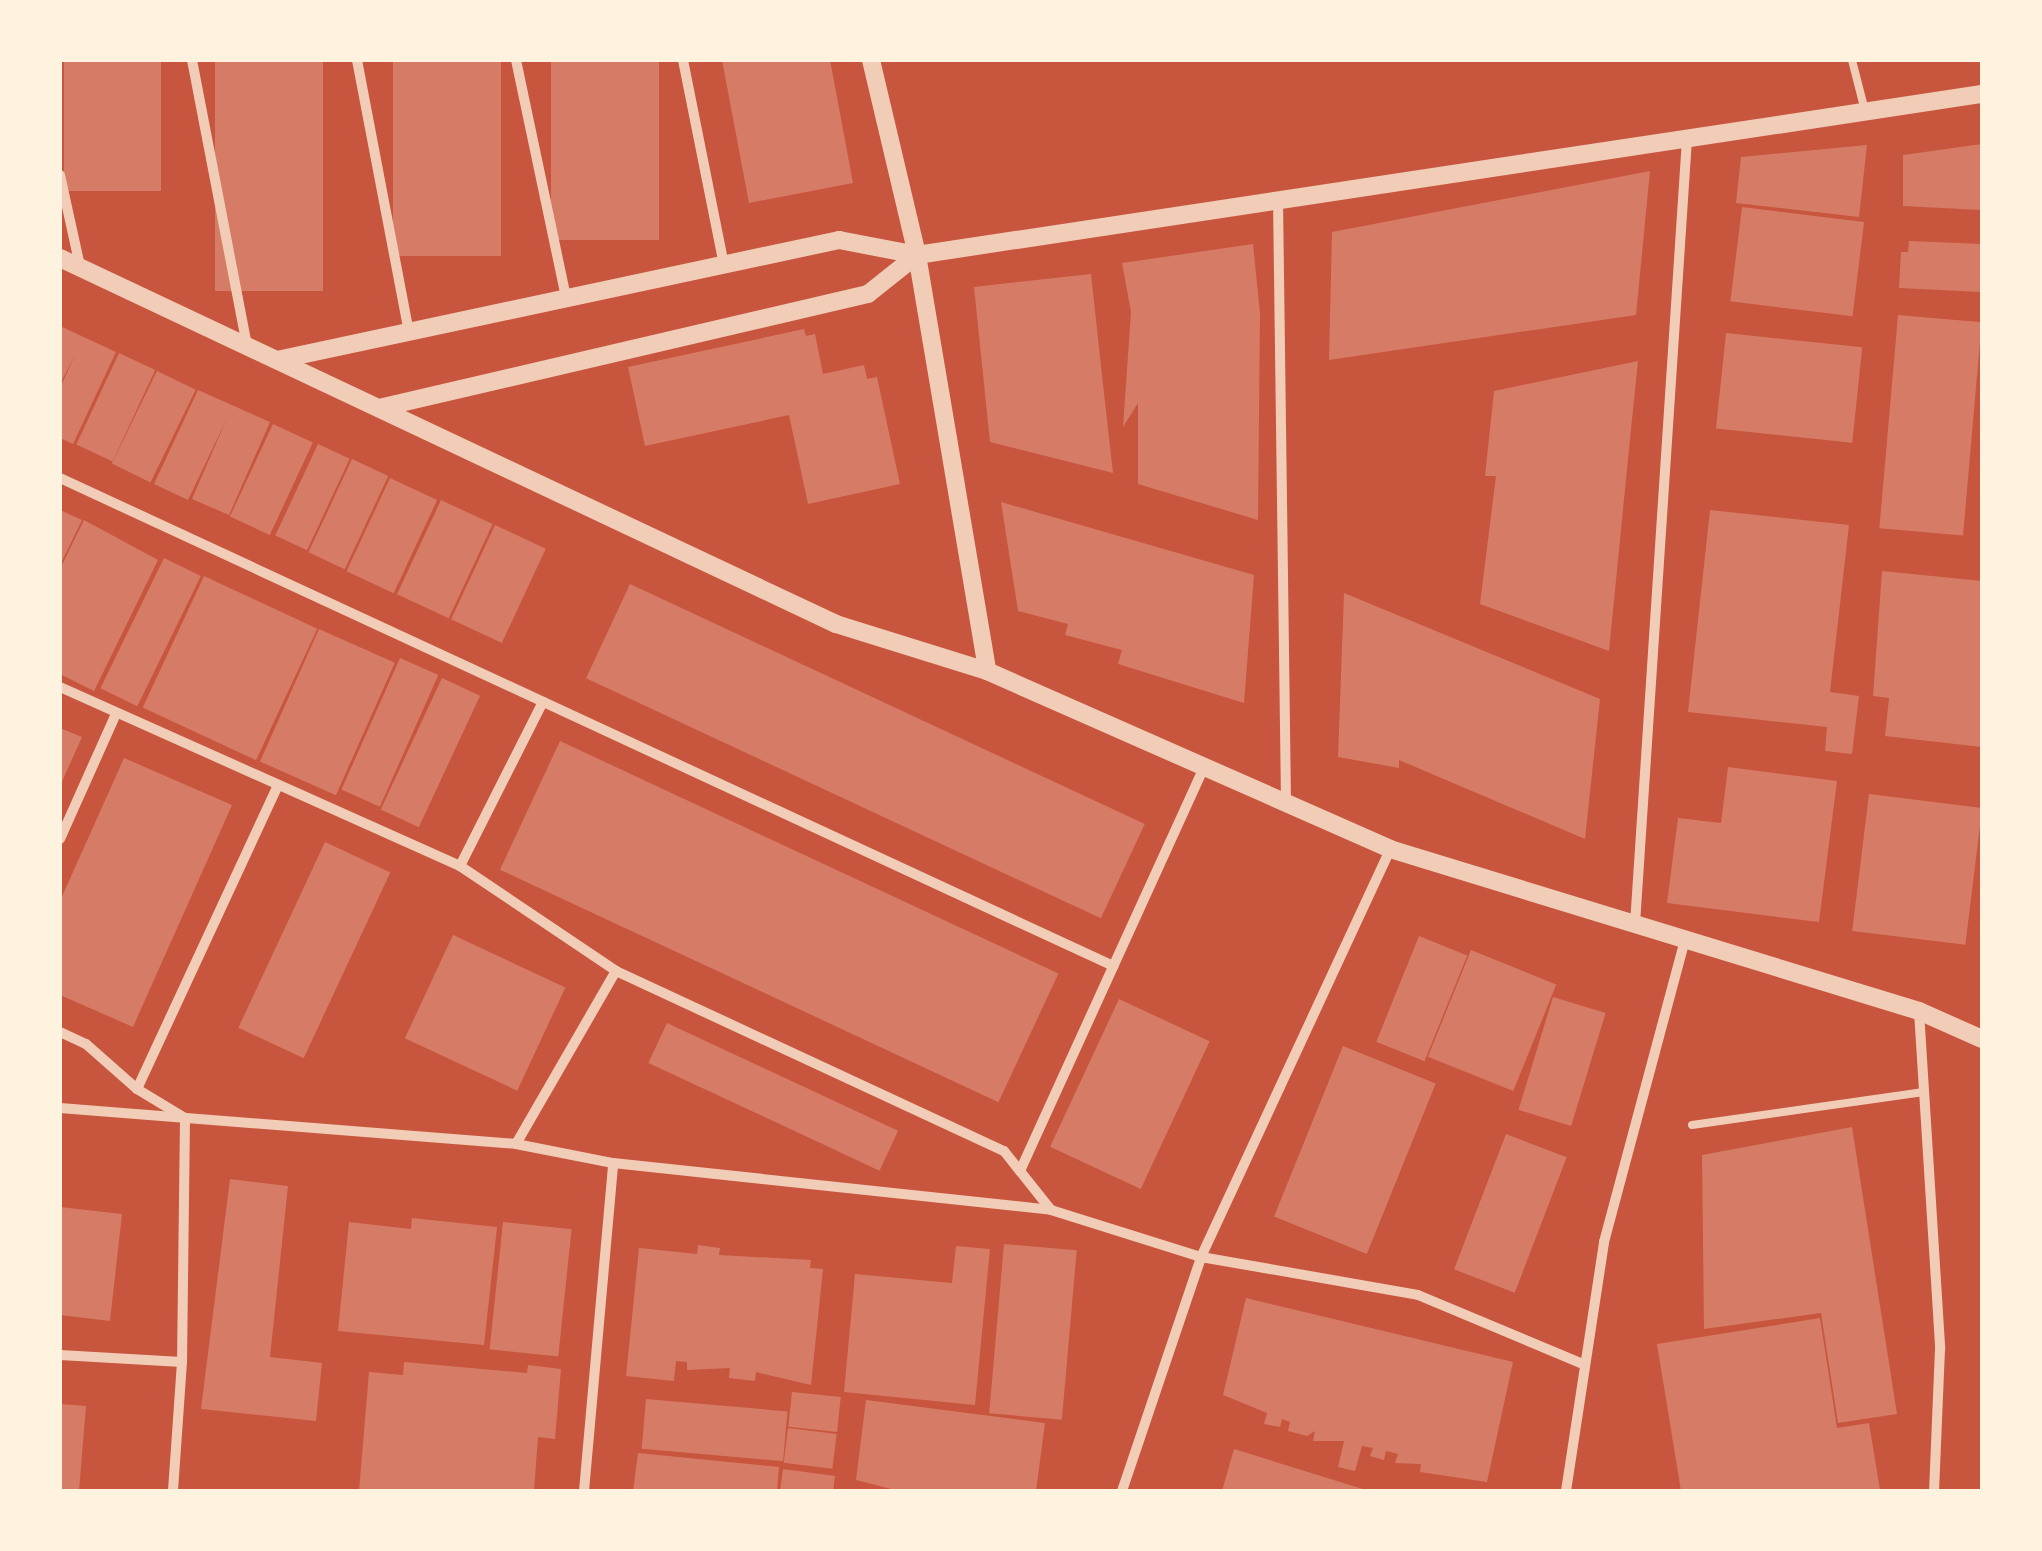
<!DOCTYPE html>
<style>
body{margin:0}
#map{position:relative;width:2042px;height:1551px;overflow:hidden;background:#c8553d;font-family:Helvetica,sans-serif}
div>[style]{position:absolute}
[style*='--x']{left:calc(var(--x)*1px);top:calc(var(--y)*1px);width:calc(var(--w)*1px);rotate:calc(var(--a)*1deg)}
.building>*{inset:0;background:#d67c66;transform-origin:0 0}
.service>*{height:8px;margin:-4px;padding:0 4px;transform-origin:4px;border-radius:4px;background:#f1ccb7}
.minor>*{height:10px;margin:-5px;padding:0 5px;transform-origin:5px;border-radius:5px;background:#f1ccb7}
.tertiary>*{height:18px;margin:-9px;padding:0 9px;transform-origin:9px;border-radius:9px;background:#f1ccb7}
span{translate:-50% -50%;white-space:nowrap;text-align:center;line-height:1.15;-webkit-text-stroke:8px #fff3e0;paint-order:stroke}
.frame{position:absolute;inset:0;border:62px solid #fff3e0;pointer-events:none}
</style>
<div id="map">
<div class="building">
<div style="left:64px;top:60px;width:97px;height:131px"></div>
<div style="left:215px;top:60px;width:108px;height:231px"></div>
<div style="left:393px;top:60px;width:108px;height:196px"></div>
<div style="left:551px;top:60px;width:108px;height:180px"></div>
<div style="clip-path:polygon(722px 60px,830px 60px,853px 183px,749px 203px)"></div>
<div style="clip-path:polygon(1982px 144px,1982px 210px,1903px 206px,1903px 155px)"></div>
<div style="clip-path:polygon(1867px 145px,1859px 217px,1736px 203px,1741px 157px)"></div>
<div style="clip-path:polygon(1650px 171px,1636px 315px,1329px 360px,1332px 232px)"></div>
<div style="left:1742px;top:207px;width:123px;height:95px;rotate:7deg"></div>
<div style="clip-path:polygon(1909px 241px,1982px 244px,1982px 292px,1899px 288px,1901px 252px,1908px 252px)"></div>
<div style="clip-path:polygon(1253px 244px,1260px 313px,1258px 520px,1138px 484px,1138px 403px,1123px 427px,1131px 312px,1122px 263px)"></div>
<div style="clip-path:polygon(1091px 274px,1103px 384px,1113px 473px,990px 442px,974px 287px)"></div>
<div style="left:1898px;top:315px;width:84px;height:214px;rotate:5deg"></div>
<div style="clip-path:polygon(60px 326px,116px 352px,73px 444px,60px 438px,60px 388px,75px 355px,60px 384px)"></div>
<div style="clip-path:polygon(804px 329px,806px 336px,815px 334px,823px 374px,864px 365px,867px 379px,877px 377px,900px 484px,808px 504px,789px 415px,645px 446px,628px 367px)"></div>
<div style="left:1726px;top:333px;width:137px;height:96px;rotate:6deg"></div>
<div style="left:119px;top:353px;width:40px;height:101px;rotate:25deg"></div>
<div style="clip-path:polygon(1638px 361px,1630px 439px,1609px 651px,1480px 604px,1496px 476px,1485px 476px,1494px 391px)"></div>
<div style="left:157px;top:371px;width:43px;height:103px;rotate:26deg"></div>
<div style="clip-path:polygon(198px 390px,270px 422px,229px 515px,192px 499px,227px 418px,188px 500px,154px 484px)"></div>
<div style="left:273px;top:424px;width:44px;height:102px;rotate:25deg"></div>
<div style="left:318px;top:444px;width:35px;height:101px;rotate:25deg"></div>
<div style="left:352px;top:459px;width:40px;height:103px;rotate:25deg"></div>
<div style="left:390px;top:478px;width:52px;height:103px;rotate:25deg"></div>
<div style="left:441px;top:500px;width:57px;height:104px;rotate:25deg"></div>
<div style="clip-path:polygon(1001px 502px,1254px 575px,1244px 703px,1118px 664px,1122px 650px,1065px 635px,1068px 624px,1018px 611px)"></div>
<div style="clip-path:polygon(60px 510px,82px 520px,60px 565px)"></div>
<div style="clip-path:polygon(1710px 510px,1849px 525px,1830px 692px,1859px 696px,1852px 754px,1825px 751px,1827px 727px,1688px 712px)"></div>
<div style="clip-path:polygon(84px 520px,158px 560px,94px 691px,60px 674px,60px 569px)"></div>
<div style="left:495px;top:525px;width:56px;height:104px;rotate:25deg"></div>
<div style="left:164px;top:558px;width:41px;height:145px;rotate:26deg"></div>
<div style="clip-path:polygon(1882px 571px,1982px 581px,1982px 747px,1885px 736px,1889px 698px,1873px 696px)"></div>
<div style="left:204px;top:576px;width:125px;height:145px;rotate:25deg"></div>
<div style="left:630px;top:584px;width:568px;height:104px;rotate:25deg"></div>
<div style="clip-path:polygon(1344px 593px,1600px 699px,1585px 839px,1399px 760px,1399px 768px,1338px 757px)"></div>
<div style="left:319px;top:629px;width:83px;height:145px;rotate:24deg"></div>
<div style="left:400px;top:658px;width:42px;height:144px;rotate:24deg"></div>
<div style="left:442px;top:678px;width:42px;height:145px;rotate:25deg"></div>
<div style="clip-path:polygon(60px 728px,82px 737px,60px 786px)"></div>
<div style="left:560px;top:741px;width:550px;height:142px;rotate:25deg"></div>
<div style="clip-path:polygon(124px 758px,232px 805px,133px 1027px,60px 995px,60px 901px)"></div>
<div style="clip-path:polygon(1728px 767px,1837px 781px,1819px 922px,1667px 903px,1678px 818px,1721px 823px)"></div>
<div style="left:1869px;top:794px;width:114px;height:138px;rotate:7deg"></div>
<div style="left:325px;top:842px;width:72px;height:205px;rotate:25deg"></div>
<div style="left:453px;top:935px;width:124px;height:114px;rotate:25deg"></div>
<div style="left:1419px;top:936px;width:52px;height:114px;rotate:22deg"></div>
<div style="left:1471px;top:950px;width:92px;height:115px;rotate:22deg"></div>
<div style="left:1553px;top:997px;width:55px;height:118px;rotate:17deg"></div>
<div style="left:1119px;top:999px;width:100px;height:163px;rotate:25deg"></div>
<div style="left:667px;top:1023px;width:255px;height:44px;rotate:25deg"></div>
<div style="left:1343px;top:1046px;width:100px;height:184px;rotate:22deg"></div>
<div style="clip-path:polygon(1852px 1127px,1897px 1414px,1838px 1423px,1821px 1313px,1704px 1329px,1702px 1155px)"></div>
<div style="left:1506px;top:1134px;width:65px;height:145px;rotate:21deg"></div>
<div style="clip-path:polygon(230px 1179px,288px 1186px,270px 1357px,322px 1363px,316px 1421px,201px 1409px)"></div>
<div style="clip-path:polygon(60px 1207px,122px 1214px,110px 1321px,60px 1315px)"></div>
<div style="clip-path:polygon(412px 1218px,497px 1227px,484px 1345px,338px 1331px,349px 1222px,411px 1229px)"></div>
<div style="left:503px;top:1222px;width:69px;height:128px;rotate:6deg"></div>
<div style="left:1004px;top:1244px;width:73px;height:170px;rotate:5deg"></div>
<div style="clip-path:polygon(698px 1245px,720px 1248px,719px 1255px,811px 1260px,810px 1268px,823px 1269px,811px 1385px,756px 1372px,755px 1381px,729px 1378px,730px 1368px,687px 1370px,687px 1362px,676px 1361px,674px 1381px,626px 1376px,639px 1248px,697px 1254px)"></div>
<div style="clip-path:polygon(956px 1246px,990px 1249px,975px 1405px,844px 1392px,855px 1274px,952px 1283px)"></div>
<div style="clip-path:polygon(1246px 1298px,1513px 1362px,1487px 1482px,1420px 1472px,1421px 1464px,1395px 1463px,1398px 1454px,1386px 1451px,1384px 1460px,1370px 1456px,1373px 1448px,1362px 1446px,1355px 1471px,1338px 1467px,1344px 1441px,1313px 1441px,1315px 1431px,1307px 1436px,1288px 1431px,1290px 1422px,1282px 1419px,1280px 1427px,1264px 1424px,1267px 1413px,1223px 1395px)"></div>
<div style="clip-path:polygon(1820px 1318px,1837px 1428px,1869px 1423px,1880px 1490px,1681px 1491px,1657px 1344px)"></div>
<div style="clip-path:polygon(404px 1362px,527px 1373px,528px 1365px,561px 1369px,555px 1439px,538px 1437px,534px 1491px,359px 1491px,369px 1372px,403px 1375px)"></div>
<div style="left:792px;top:1392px;width:49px;height:35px;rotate:6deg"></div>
<div style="left:646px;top:1399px;width:142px;height:50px;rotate:5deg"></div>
<div style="clip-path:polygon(866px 1400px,1045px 1423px,1036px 1491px,899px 1491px,856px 1480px)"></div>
<div style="clip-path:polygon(60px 1404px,86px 1406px,79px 1491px,60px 1491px)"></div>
<div style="left:788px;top:1428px;width:49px;height:35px;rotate:7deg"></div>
<div style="clip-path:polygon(1234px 1449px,1366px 1490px,1366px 1491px,1222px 1491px)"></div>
<div style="clip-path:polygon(638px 1453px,779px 1467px,777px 1491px,633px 1491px)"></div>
<div style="clip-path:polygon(783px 1469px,835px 1476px,833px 1491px,780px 1491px)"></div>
</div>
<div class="service">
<div style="--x:1852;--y:60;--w:53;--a:75.7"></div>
<div style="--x:1692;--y:1125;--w:234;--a:-8.1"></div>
</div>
<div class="minor">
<div style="--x:192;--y:60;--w:291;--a:79.1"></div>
<div style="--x:357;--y:60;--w:277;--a:79.2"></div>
<div style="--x:516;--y:60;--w:243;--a:78.1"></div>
<div style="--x:683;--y:60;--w:209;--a:78.7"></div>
<div style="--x:60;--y:175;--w:93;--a:77.6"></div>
<div style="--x:1278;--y:199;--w:603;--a:89.24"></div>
<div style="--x:60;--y:478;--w:1161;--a:24.86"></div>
<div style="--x:60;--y:687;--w:438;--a:24.1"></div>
<div style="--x:460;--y:866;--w:188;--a:33.9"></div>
<div style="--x:616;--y:971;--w:428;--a:24.9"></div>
<div style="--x:1004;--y:1151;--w:75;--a:51.5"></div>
<div style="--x:60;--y:839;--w:135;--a:-65.9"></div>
<div style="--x:460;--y:866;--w:184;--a:-63.2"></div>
<div style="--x:1635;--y:924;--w:788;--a:-86.21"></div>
<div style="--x:1919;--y:1011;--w:339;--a:86.4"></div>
<div style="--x:1940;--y:1349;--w:142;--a:92.4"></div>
<div style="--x:60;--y:1032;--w:29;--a:25"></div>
<div style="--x:86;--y:1044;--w:68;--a:41.4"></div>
<div style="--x:137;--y:1089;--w:56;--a:31.1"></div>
<div style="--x:185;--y:1118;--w:244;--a:90.7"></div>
<div style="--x:182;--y:1362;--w:129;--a:94"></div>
<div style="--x:137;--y:1089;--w:333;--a:-65.1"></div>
<div style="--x:60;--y:1108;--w:457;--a:4.5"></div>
<div style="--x:516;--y:1144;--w:99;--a:11.1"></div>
<div style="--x:613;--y:1163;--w:441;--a:6.1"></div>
<div style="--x:1051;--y:1210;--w:157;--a:17.4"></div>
<div style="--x:1201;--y:1257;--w:220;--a:9.9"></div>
<div style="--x:1418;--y:1295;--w:181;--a:22.7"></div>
<div style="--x:516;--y:1144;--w:200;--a:-60"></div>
<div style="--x:1020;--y:1171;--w:441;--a:-65.5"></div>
<div style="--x:60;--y:1355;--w:122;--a:3.3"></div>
<div style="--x:584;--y:1491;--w:329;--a:-84.9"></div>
<div style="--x:1122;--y:1491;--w:247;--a:-71.3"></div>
<div style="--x:1201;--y:1257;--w:450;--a:-65.1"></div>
<div style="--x:1566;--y:1491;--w:252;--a:-81.3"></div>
<div style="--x:1604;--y:1242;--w:314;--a:-75"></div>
</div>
<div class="tertiary">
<div style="--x:871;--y:60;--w:200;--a:76.7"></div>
<div style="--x:917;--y:255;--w:422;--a:80.4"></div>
<div style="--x:60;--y:258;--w:858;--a:25.25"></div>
<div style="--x:836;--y:624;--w:158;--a:17.3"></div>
<div style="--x:987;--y:671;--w:441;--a:23.8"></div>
<div style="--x:1390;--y:849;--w:553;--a:17.03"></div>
<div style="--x:1919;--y:1011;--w:69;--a:24"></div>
<div style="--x:277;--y:360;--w:575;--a:-12.05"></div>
<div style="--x:839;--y:240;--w:79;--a:10.9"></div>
<div style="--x:917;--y:255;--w:1077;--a:-8.6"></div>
<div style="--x:379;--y:408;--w:502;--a:-13.12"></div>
<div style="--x:868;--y:294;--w:63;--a:-38.5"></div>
</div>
<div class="frame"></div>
</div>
